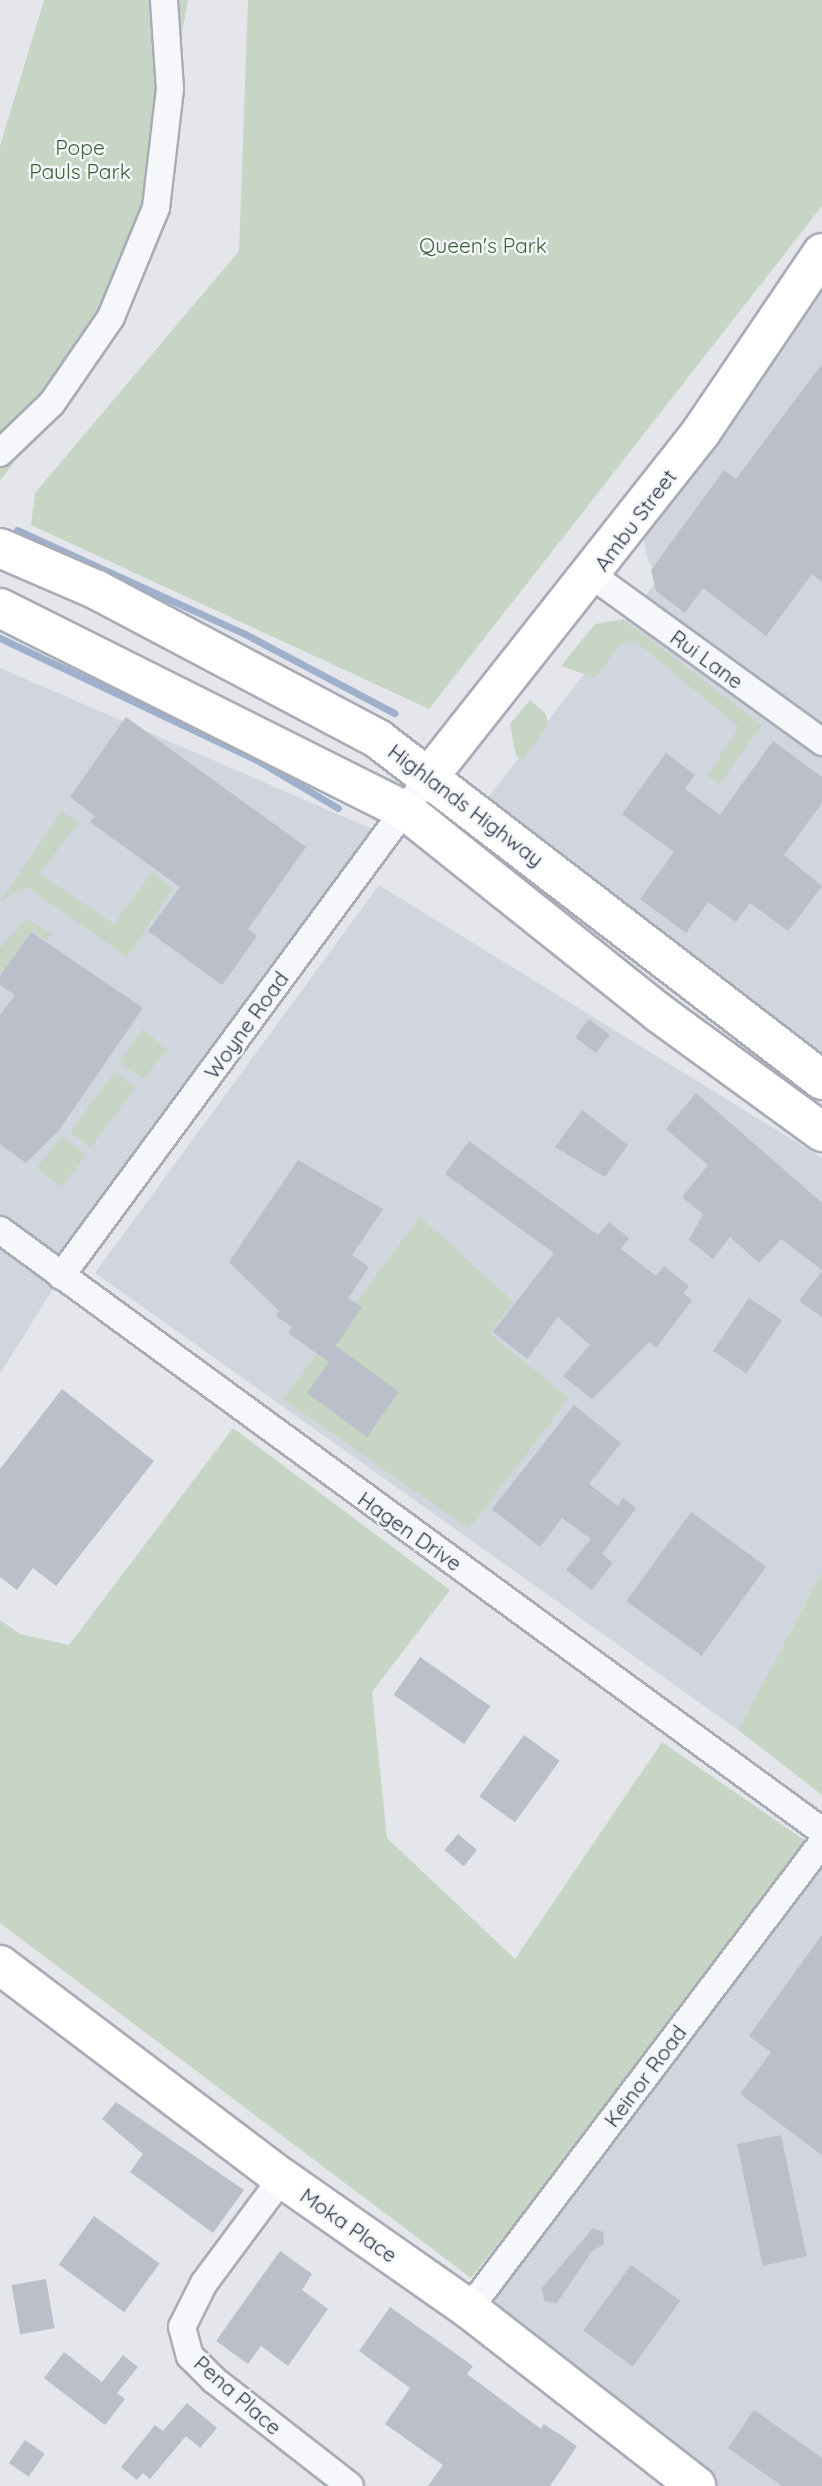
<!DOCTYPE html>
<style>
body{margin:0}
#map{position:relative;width:822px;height:2486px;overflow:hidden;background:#e4e6ec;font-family:Quicksand,sans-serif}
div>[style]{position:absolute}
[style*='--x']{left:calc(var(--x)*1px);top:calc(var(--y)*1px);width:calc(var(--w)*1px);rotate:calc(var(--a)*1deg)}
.built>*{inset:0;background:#d1d5de}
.green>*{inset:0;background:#c7d6c4;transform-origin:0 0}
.stream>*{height:7px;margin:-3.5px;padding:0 3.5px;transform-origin:3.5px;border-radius:3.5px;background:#9eb0cc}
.building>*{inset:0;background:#bbbfca;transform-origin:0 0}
.roads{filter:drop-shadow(2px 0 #a9acb7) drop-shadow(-2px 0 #a9acb7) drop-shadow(0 2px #a9acb7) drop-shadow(0 -2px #a9acb7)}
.street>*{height:26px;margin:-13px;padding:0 13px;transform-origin:13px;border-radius:13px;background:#f6f7fa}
.secondary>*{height:38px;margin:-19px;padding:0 19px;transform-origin:19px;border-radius:19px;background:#fff}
.primary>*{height:38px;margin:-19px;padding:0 19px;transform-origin:19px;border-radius:19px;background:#fff}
span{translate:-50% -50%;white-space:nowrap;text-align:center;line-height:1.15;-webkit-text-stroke:5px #f3f5f9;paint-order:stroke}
.park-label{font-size:21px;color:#3c6138}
.street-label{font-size:21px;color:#2b3245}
</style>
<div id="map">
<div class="built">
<div style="clip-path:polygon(822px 250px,822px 1071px,482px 805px,660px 577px,648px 561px,638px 509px)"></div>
<div style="clip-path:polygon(0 668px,372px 829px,247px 1020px,61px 1276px,0 1374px)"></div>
<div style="clip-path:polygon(379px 885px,822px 1158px,822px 1571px,738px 1730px,95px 1273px)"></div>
<div style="clip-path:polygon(822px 1843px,822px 2486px,687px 2486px,469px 2309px)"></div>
</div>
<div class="green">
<div style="clip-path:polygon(44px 0,188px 0,134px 298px,0 481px,0 146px)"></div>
<div style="clip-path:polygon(248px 0,822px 0,822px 206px,429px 709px,31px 525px,35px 493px,239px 251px)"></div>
<div style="clip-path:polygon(623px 619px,762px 725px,719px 785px,707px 776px,739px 727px,635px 641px,620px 645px,595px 678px,561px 666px,595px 624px)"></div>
<div style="clip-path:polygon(530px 700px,546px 714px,548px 725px,523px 760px,516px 756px,510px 724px)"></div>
<div style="clip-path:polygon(62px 811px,79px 823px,39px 873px,114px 924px,152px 872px,173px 888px,127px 957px,27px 887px,0 901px)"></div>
<div style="clip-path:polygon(26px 919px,51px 933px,48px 941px,32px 930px,0 975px,0 948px)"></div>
<div style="clip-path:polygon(143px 1029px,167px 1050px,143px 1079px,119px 1062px)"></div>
<div style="left:115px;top:1072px;width:26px;height:75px;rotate:37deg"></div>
<div style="left:62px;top:1136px;width:31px;height:41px;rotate:38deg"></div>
<div style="clip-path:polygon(420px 1217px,513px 1301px,490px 1334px,569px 1398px,469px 1529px,283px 1399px)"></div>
<div style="clip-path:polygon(233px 1428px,450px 1590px,372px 1692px,387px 1838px,515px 1959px,662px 1742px,813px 1846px,471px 2278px,0 1923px,0 1620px,20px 1634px,69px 1645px)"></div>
<div style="clip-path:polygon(822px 1571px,822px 1795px,738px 1730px)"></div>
</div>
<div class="stream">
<div style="--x:17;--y:530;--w:251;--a:24.5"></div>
<div style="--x:245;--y:634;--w:169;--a:27.9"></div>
<div style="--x:0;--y:638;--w:284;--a:25.4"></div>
<div style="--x:257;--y:760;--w:94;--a:30.7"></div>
</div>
<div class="building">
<div style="clip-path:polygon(822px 364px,822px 582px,812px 574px,766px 636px,703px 588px,685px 613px,656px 591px,651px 570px,724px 470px,736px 479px)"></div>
<div style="clip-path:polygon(126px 717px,306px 847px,248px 929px,257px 936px,222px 985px,148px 931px,180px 887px,90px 822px,95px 816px,70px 797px)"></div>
<div style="clip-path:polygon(773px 741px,822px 777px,822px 803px,784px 855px,822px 886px,788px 931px,750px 903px,736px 922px,708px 902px,686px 933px,640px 899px,674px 852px,622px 814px,666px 753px,695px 775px,685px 789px,720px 815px)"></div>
<div style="clip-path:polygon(31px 932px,143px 1008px,59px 1130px,26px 1163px,0 1144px,0 1015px,15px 995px,0 985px,0 976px)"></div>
<div style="left:589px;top:1019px;width:26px;height:23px;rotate:37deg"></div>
<div style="clip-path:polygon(696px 1093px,822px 1203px,822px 1270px,781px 1239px,759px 1263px,730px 1237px,713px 1259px,689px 1240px,703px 1214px,682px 1197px,708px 1165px,666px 1129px)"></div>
<div style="clip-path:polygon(582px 1110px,628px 1145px,605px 1177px,555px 1147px)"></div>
<div style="clip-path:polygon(469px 1141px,598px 1235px,609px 1222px,629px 1238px,621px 1249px,656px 1276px,664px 1266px,689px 1286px,683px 1293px,692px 1300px,656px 1348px,649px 1342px,592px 1399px,563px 1376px,590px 1345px,558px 1317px,527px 1359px,493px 1332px,554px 1253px,445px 1174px)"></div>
<div style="clip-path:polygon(298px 1160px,383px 1209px,352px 1255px,369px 1267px,348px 1298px,362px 1307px,336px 1346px,399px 1392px,367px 1437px,307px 1393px,329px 1362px,288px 1333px,292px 1327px,276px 1316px,279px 1311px,229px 1262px)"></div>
<div style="clip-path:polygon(822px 1271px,822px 1317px,799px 1301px)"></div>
<div style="left:749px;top:1298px;width:40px;height:64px;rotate:34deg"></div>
<div style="clip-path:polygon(62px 1389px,154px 1461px,56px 1586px,33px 1568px,17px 1590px,0 1577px,0 1469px)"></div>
<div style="clip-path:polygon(574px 1405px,621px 1443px,589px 1484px,618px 1506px,623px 1498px,636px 1508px,602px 1554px,613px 1563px,592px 1590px,566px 1570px,591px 1539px,562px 1518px,540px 1547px,492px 1509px)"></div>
<div style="left:691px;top:1512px;width:93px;height:110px;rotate:36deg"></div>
<div style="left:420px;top:1657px;width:86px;height:46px;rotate:35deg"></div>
<div style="left:524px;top:1735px;width:44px;height:76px;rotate:36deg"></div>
<div style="left:458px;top:1834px;width:25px;height:21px;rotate:40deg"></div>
<div style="clip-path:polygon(822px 1935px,822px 2155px,740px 2094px,771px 2052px,749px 2036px)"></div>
<div style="clip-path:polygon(116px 2102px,244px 2190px,213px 2233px,130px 2172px,143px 2154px,102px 2119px)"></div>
<div style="left:781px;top:2135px;width:124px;height:45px;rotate:78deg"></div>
<div style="left:94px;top:2216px;width:81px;height:60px;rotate:36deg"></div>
<div style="clip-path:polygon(593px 2228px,603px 2232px,604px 2244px,592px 2251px,557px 2303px,544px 2301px,542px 2288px)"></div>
<div style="clip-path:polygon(280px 2251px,312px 2274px,302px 2290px,328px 2309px,288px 2366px,261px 2346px,248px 2364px,216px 2341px)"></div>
<div style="left:631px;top:2265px;width:61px;height:81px;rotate:36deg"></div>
<div style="left:46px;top:2279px;width:50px;height:35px;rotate:80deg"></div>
<div style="clip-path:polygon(390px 2307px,473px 2366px,467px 2374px,541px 2429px,544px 2424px,577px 2446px,550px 2486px,428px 2486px,443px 2465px,385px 2424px,410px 2388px,359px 2351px)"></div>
<div style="clip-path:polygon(64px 2352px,102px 2382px,123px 2355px,138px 2367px,117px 2393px,125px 2399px,105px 2425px,44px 2378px)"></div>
<div style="clip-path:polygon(187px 2403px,217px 2428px,200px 2448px,186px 2436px,150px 2479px,143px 2473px,137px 2480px,121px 2467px,155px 2425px,163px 2431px)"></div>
<div style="clip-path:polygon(754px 2410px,822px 2458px,822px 2486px,782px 2486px,728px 2448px)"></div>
<div style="left:25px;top:2440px;width:24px;height:28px;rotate:35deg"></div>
</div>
<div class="roads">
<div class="street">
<div style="--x:0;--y:453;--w:72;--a:-43.9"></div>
<div style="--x:52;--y:403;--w:104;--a:-55.5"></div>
<div style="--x:111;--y:317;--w:118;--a:-67.6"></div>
<div style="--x:156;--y:208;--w:120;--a:-83.3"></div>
<div style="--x:170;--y:89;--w:89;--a:-93.9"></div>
<div style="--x:593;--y:576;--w:283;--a:35.9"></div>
<div style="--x:0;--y:1230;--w:1018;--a:36.17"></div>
<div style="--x:61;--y:1276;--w:624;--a:-53.61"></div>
<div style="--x:282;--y:2178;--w:131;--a:126.6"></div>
<div style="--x:204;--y:2283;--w:49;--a:116.6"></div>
<div style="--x:182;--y:2327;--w:30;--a:75"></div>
<div style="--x:190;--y:2356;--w:34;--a:45"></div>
<div style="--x:214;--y:2380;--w:172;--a:37.9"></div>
<div style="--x:469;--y:2309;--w:585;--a:-52.86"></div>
</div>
<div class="secondary">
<div style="--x:431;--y:774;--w:436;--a:-51.7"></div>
<div style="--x:701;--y:432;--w:216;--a:-55.9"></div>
<div style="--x:0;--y:1965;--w:353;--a:37.1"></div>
<div style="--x:282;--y:2178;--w:228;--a:35"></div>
<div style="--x:469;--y:2309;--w:288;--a:37.9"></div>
</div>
<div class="primary">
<div style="--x:0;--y:548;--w:106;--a:23.4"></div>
<div style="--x:97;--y:590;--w:318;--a:27.9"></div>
<div style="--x:378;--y:739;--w:560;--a:37.52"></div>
<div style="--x:0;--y:608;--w:454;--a:26.6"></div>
<div style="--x:406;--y:811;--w:324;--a:38.6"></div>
<div style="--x:659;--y:1013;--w:202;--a:36.1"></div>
</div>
</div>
<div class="park-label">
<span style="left:80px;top:159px">Pope<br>Pauls Park</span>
<span style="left:483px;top:245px">Queen's Park</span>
</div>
<div class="street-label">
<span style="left:635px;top:520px;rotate:-53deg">Ambu Street</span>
<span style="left:707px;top:659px;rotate:36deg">Rui Lane</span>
<span style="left:466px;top:805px;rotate:37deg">Highlands Highway</span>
<span style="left:246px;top:1025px;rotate:-54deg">Woyne Road</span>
<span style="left:410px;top:1531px;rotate:35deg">Hagen Drive</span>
<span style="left:645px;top:2076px;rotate:-53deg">Keinor Road</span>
<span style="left:349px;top:2225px;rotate:35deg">Moka Place</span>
<span style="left:238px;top:2395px;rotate:41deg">Pena Place</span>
</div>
</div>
